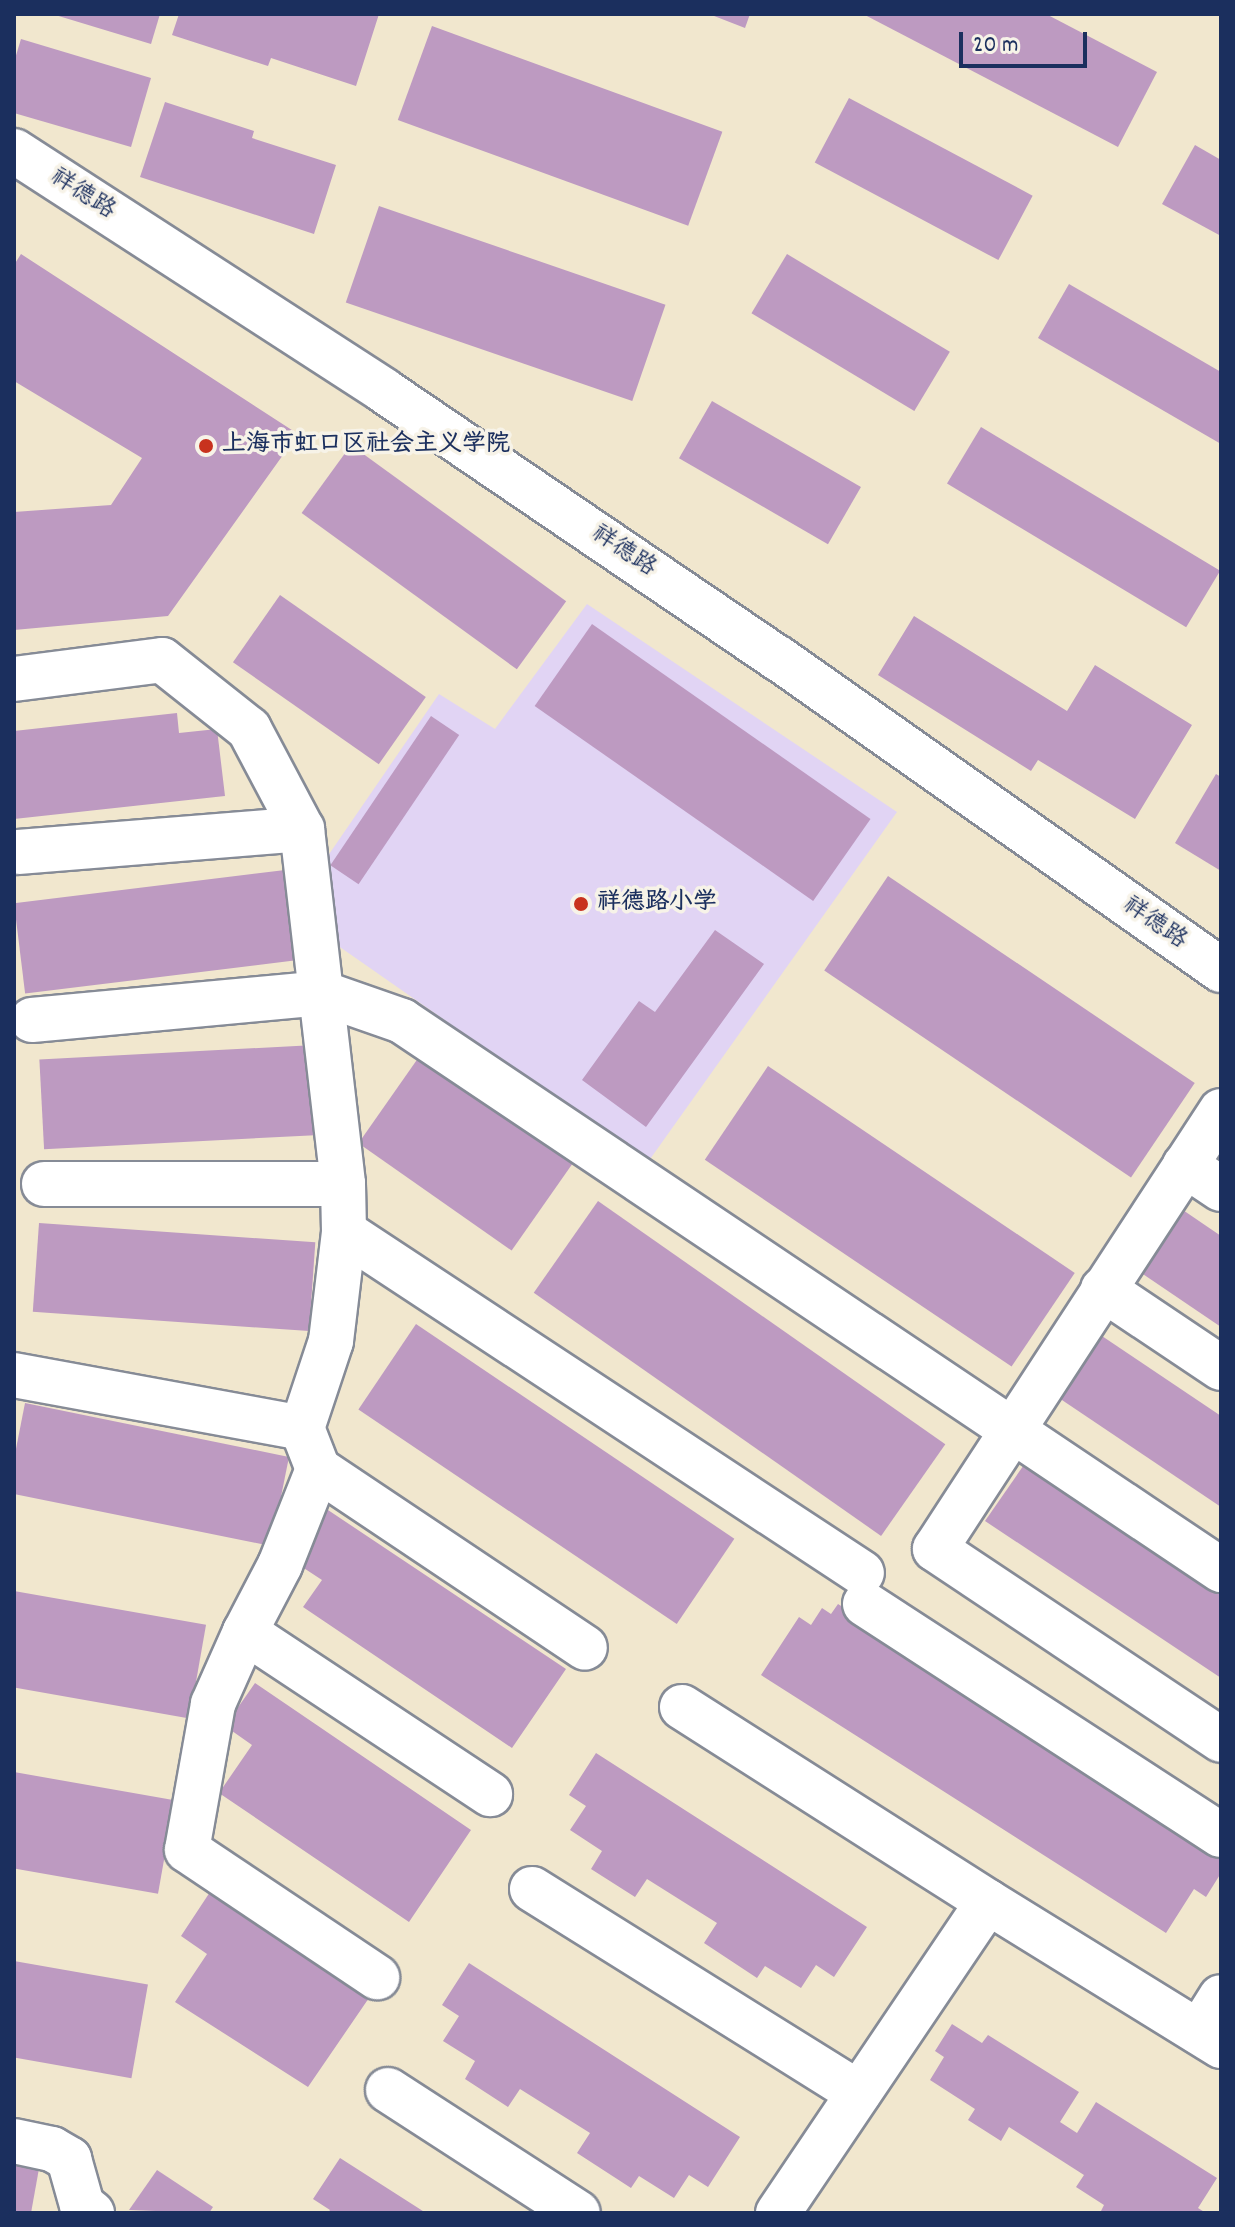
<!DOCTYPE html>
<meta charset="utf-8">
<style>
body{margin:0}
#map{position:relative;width:1235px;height:2227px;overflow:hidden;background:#f1e7ce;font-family:Dekko,"LXGW WenKai TC",sans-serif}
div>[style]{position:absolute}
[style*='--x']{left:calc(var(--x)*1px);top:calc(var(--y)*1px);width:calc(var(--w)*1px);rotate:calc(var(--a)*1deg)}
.built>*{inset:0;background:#e1d4f4}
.building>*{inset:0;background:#bd9ac1;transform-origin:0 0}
.roads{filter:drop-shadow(2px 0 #868b96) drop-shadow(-2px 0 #868b96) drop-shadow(0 2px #868b96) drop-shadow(0 -2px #868b96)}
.minor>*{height:44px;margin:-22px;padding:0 22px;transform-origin:22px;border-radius:22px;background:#fff}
.dots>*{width:22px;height:22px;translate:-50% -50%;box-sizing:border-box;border:4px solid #f7f3e8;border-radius:50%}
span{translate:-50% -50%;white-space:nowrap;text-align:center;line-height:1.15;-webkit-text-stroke:7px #f7f3e8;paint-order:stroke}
.street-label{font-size:24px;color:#1b2f5e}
.poi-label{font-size:24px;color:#1b2f5e;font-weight:700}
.left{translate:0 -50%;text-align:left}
.frame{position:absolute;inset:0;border:16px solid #1b2f5e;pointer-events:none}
.scale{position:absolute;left:959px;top:32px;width:128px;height:36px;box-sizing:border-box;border:4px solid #1b2f5e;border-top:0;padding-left:10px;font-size:24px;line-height:28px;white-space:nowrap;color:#1b2f5e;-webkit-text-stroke:6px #f7f3e8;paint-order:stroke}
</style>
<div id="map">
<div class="built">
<div style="clip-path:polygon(587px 604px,897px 812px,648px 1162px,337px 945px,323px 863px,439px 694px,495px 729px)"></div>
</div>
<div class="building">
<div style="clip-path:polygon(52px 14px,160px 14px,151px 44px)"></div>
<div style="clip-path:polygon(179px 14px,379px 14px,356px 86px,271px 58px,268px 66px,172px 35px)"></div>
<div style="clip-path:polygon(709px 14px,750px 14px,745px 28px)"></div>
<div style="clip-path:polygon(863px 14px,1046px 14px,1157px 72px,1118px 147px)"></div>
<div style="left:432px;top:26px;width:309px;height:100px;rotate:20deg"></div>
<div style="clip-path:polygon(21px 39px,151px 78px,131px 147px,14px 113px,14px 62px)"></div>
<div style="left:849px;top:98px;width:208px;height:73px;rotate:28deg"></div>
<div style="clip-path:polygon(165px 102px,254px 131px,252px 138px,336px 165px,314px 234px,140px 177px)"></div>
<div style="clip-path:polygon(1195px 145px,1221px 160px,1221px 236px,1162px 204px)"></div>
<div style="left:379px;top:206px;width:303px;height:102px;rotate:19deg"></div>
<div style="clip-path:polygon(21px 254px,298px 434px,168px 616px,14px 630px,14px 512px,111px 505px,142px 458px,14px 381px,14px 265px)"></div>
<div style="left:787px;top:254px;width:190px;height:69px;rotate:31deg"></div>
<div style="clip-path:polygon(1069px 284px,1221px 372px,1221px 444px,1038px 338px)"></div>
<div style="left:712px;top:401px;width:172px;height:66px;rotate:30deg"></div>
<div style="left:981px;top:427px;width:279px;height:66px;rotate:31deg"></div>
<div style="left:351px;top:445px;width:266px;height:84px;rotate:36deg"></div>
<div style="left:280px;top:595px;width:178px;height:82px;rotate:35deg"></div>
<div style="clip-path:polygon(914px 616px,1067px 711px,1095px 665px,1192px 725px,1135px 819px,1038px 760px,1031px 771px,878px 675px)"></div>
<div style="left:592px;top:624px;width:340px;height:100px;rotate:35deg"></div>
<div style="clip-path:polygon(177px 713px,179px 733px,217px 729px,225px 796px,14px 819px,14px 731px)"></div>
<div style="left:431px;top:716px;width:34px;height:180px;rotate:34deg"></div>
<div style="clip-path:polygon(1216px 774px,1221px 777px,1221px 871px,1175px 843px)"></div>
<div style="left:285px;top:870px;width:91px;height:273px;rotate:83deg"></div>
<div style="left:888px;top:876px;width:370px;height:114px;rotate:34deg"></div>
<div style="clip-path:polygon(715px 930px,764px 964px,646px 1127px,582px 1080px,639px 1001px,655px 1012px)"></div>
<div style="left:315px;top:1045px;width:90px;height:276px;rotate:87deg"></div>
<div style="left:421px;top:1054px;width:187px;height:109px;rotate:35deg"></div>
<div style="left:768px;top:1066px;width:370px;height:113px;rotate:34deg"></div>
<div style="left:598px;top:1201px;width:424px;height:112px;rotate:35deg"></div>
<div style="clip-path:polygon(1177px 1206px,1221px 1236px,1221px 1327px,1134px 1268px)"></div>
<div style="left:39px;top:1223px;width:277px;height:89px;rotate:4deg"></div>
<div style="left:416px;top:1324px;width:384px;height:103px;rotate:34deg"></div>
<div style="clip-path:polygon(1099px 1334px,1221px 1416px,1221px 1507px,1056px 1396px)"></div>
<div style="clip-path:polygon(25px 1403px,289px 1457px,271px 1546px,14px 1494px,14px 1459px)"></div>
<div style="clip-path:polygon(1028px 1459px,1221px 1588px,1221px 1678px,985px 1521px)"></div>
<div style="clip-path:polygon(325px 1508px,566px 1669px,512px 1748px,303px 1607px,322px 1580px,290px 1559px)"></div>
<div style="left:14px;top:1591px;width:195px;height:95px;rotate:10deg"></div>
<div style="clip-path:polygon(838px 1604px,1221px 1849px,1221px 1873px,1206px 1897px,1194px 1889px,1166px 1933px,761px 1675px,799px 1617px,811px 1625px,822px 1608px,831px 1614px)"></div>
<div style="clip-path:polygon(255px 1683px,471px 1830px,409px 1922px,219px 1793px,252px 1745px,225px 1726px)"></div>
<div style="clip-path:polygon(596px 1753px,867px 1927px,834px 1977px,816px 1965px,801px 1988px,765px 1966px,757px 1978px,704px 1943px,717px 1923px,647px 1879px,635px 1897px,591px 1869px,602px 1851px,570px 1830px,586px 1806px,569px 1795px)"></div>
<div style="left:14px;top:1772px;width:163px;height:95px;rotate:10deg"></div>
<div style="clip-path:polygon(210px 1892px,371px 1995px,308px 2087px,175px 2002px,207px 1954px,181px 1936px)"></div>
<div style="left:14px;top:1961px;width:136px;height:95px;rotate:10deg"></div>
<div style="clip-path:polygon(469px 1963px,740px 2137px,708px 2187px,689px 2175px,674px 2198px,639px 2176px,631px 2188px,577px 2153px,590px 2133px,520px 2089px,508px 2107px,465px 2079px,475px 2061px,443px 2041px,459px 2016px,442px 2005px)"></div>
<div style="clip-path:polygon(952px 2024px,982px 2043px,988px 2035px,1079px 2092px,1060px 2122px,1077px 2133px,1096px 2102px,1217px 2178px,1198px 2208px,1206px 2213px,1100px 2213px,1104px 2205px,1076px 2187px,1084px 2175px,1009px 2127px,1001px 2141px,968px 2120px,975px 2109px,930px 2080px,944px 2057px,935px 2051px)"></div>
<div style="clip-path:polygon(14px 2158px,40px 2163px,31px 2213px,14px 2213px)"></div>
<div style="clip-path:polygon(340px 2158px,426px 2213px,328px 2213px,330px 2210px,313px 2199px)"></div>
<div style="clip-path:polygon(157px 2170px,213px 2207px,209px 2213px,129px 2210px)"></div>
</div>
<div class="roads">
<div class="minor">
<div style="--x:14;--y:151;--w:440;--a:32.9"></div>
<div style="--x:383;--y:390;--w:477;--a:34.2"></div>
<div style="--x:778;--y:658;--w:542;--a:35.16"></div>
<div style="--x:14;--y:679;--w:149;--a:-7.3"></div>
<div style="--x:162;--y:660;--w:111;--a:38.4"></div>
<div style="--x:249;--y:729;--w:113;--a:62.1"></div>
<div style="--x:302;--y:829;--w:357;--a:83.4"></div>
<div style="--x:343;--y:1184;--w:48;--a:88.8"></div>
<div style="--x:344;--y:1232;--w:110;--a:96.8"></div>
<div style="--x:331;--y:1341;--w:92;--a:108.4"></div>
<div style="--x:302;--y:1428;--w:293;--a:-169.6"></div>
<div style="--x:18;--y:852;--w:285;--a:-4.6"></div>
<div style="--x:32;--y:1020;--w:291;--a:-5.3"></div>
<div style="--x:322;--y:993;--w:85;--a:19.3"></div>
<div style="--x:402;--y:1021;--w:986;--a:33.84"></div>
<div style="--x:1221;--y:1111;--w:523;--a:123.14"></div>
<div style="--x:935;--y:1549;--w:344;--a:33.7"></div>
<div style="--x:1185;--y:1165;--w:43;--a:33.7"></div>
<div style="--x:44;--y:1184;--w:299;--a:0"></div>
<div style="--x:344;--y:1232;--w:620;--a:33.36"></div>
<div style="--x:1103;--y:1289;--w:142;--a:33.8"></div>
<div style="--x:302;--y:1428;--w:44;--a:68.7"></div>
<div style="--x:318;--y:1469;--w:103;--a:111.6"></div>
<div style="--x:280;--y:1565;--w:76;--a:117.6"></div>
<div style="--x:245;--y:1632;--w:79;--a:114"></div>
<div style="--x:213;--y:1704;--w:148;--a:100.1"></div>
<div style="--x:187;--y:1850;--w:229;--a:33.8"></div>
<div style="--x:318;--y:1469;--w:321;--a:33.8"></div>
<div style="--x:865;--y:1604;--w:424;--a:33"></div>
<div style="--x:245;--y:1632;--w:294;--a:33.5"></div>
<div style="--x:682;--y:1707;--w:363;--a:32.5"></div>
<div style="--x:532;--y:1889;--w:385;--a:32"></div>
<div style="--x:1199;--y:2032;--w:41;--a:-57.8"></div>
<div style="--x:388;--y:2090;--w:226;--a:32.9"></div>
<div style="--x:14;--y:2141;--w:39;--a:12"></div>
<div style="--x:52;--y:2149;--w:20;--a:30"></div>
<div style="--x:69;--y:2159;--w:48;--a:74.2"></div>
<div style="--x:82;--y:2205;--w:13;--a:39"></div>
<div style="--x:778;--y:2213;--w:375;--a:-56"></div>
<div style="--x:988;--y:1902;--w:274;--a:31.7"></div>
</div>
</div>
<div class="dots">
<div style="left:206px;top:446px;background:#c8321e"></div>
<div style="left:581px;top:904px;background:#c8321e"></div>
</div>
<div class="street-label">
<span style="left:82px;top:195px;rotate:33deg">祥德路</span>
<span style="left:623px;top:552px;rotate:34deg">祥德路</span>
<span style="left:1154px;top:924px;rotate:35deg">祥德路</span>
</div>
<div class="poi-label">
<span class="left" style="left:222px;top:446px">上海市虹口区社会主义学院</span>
<span class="left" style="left:597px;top:904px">祥德路小学</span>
</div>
<div class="frame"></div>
<div class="scale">20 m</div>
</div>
